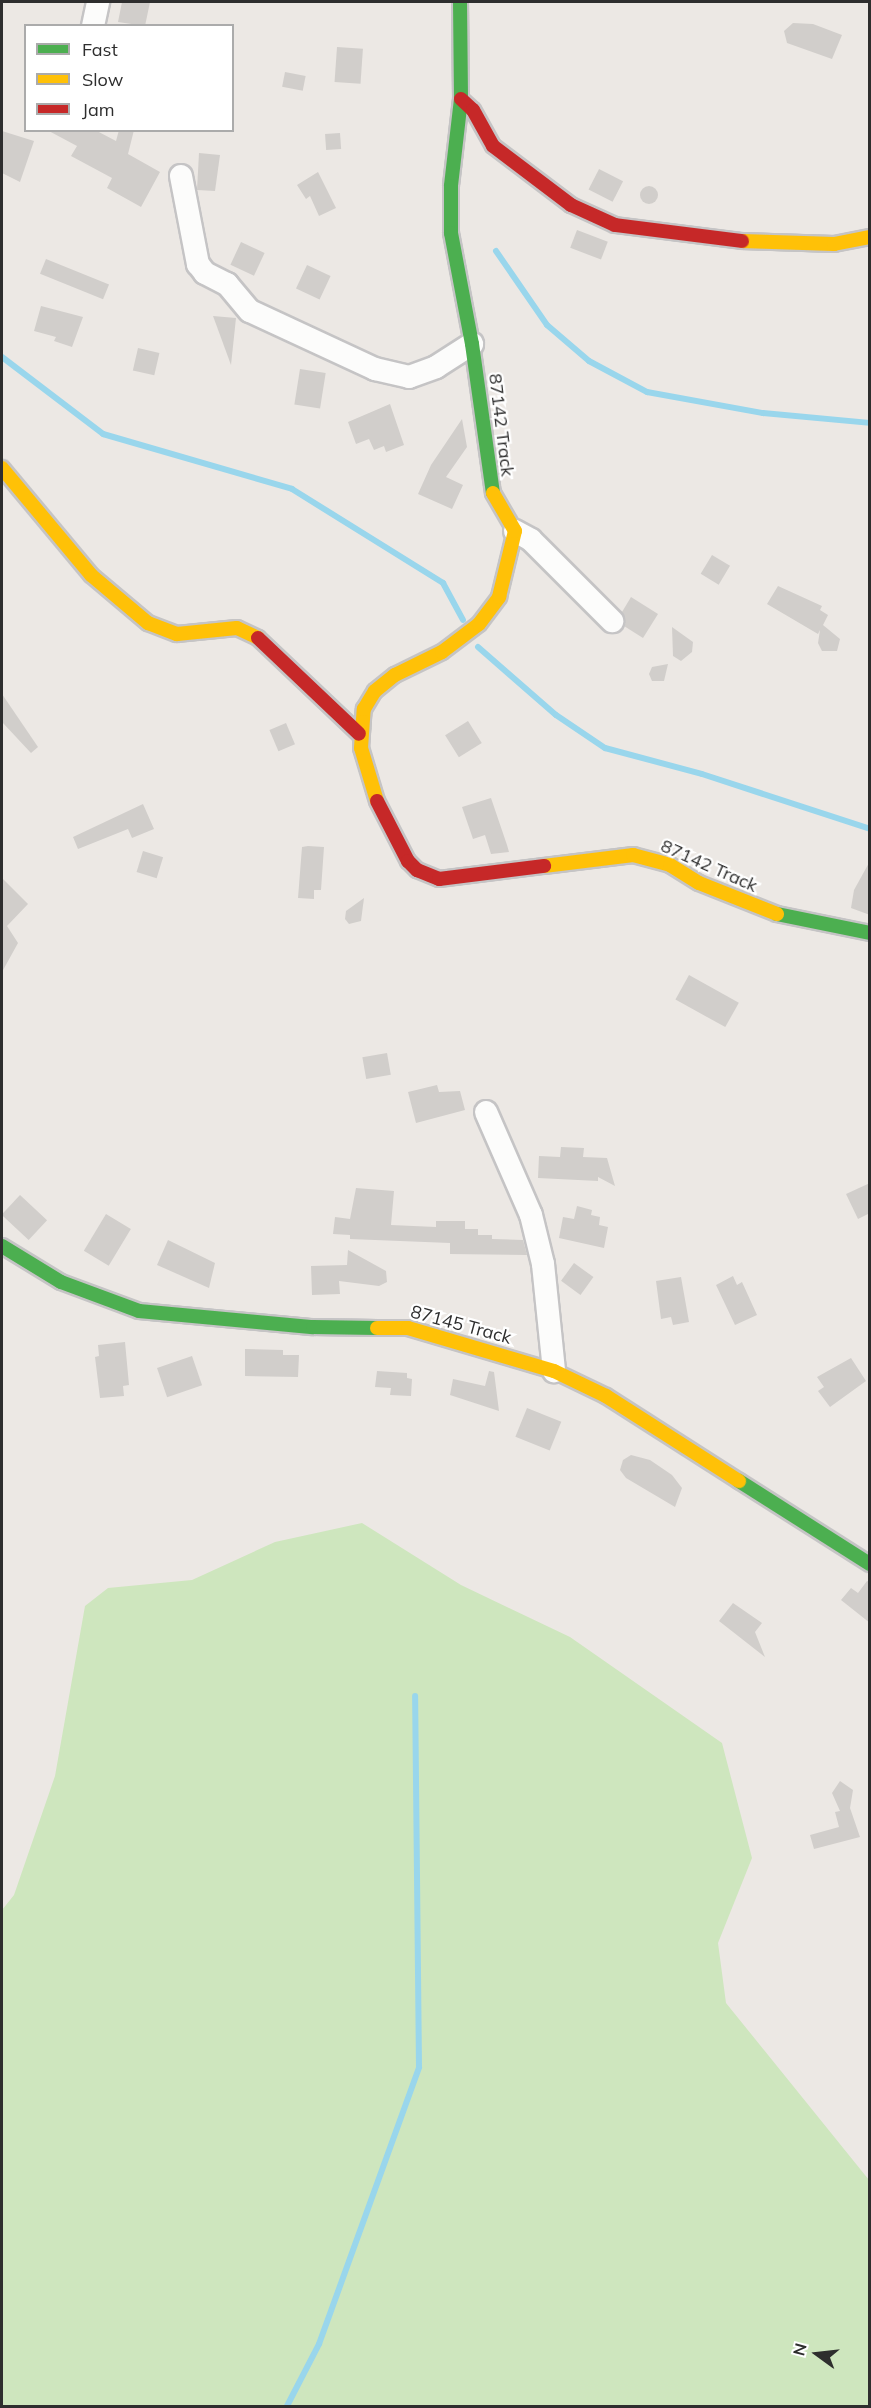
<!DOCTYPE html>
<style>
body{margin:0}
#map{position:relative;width:871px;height:2408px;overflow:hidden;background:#ece8e4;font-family:Mulish,sans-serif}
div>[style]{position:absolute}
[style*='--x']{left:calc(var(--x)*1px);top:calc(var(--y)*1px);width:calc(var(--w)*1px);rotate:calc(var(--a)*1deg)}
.green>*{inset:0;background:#cee6be}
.stream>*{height:6px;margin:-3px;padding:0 3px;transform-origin:3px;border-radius:3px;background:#99d6ec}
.building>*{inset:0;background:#d1cecb;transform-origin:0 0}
.round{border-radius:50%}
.roads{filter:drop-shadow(2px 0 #c5c4c5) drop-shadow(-2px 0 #c5c4c5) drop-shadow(0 2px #c5c4c5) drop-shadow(0 -2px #c5c4c5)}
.street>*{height:22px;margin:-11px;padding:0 11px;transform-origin:11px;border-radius:11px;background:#fcfcfb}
.fast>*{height:14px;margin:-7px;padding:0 7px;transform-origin:7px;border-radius:7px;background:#4caf50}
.slow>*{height:14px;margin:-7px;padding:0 7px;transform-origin:7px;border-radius:7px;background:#ffc107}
.jam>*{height:14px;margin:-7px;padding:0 7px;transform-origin:7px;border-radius:7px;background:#c62828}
span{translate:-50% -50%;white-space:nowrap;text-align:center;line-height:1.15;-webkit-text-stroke:4.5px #fff;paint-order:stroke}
.street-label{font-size:18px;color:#2e2e2e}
.frame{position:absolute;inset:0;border:3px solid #2e2e2e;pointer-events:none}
.legend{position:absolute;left:24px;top:24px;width:210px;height:108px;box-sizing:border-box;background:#fff;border:2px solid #ababab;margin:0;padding:8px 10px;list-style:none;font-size:18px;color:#2e2e2e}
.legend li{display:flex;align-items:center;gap:12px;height:30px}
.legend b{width:30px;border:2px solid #ababab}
.north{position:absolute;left:787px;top:2324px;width:60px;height:60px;-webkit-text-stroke:4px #fff;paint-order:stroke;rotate:285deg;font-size:16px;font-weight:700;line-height:24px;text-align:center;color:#2e2e2e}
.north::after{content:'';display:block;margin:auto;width:21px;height:27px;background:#2e2e2e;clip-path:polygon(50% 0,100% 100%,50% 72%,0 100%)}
</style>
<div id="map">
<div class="green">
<div style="clip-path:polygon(362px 1523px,461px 1585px,570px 1637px,722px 1743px,752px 1858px,718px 1943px,726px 2003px,869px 2180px,869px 2406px,2px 2406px,2px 1910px,14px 1895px,55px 1776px,85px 1606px,108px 1588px,192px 1580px,275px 1542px)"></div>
</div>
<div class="stream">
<div style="--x:496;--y:251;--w:90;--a:55.4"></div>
<div style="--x:547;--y:325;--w:55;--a:40.6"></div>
<div style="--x:589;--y:361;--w:66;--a:28.1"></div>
<div style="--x:647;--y:392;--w:118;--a:10.3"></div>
<div style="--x:763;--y:413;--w:107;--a:5.3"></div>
<div style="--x:2;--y:357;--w:127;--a:37.3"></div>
<div style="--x:103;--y:434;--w:197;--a:16.2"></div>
<div style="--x:292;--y:489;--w:178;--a:31.9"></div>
<div style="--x:443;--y:583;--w:42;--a:61.6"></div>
<div style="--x:478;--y:647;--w:103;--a:41.1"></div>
<div style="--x:556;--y:715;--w:59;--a:34"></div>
<div style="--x:605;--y:748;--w:100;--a:15"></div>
<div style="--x:702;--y:774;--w:177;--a:18.1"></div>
<div style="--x:287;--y:2406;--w:70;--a:-62.7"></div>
<div style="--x:319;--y:2344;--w:294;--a:-70.1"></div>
<div style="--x:419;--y:2067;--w:371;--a:-90.6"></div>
</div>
<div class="building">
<div style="clip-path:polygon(122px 2px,150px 2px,145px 26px,118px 22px)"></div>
<div style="clip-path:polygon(793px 23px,813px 24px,842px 35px,832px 59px,787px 43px,784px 31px)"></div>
<div style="left:337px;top:47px;width:26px;height:35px;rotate:4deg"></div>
<div style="left:285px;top:72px;width:21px;height:15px;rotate:11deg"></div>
<div style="clip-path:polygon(47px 130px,95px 130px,116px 141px,119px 130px,134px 130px,128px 154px,160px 172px,141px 207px,107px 188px,112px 178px,71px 156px,77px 146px)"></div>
<div style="clip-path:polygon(2px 131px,34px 141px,20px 182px,2px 173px)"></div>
<div style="left:340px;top:133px;width:16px;height:15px;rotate:86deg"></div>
<div style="clip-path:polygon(199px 153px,220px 155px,215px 191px,197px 190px)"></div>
<div style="left:599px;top:169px;width:27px;height:23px;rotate:27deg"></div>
<div style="clip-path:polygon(318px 172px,336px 208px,319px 216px,310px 196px,306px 199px,297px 185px)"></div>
<div class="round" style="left:640px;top:186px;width:18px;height:18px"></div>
<div style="left:577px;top:230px;width:33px;height:19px;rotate:21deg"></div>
<div style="left:241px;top:242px;width:26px;height:25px;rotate:25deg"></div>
<div style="left:46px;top:259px;width:68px;height:16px;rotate:22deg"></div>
<div style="left:307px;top:265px;width:26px;height:26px;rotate:25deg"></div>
<div style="clip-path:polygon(41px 306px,83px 317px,72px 347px,54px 341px,56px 337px,34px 331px)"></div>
<div style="clip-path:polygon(213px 316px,236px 318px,231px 365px)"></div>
<div style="left:138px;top:348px;width:22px;height:23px;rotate:13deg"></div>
<div style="left:300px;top:369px;width:26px;height:36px;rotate:9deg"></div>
<div style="clip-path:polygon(390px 404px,404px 445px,386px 452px,384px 446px,374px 450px,369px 439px,356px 444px,348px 422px)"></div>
<div style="clip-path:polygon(462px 419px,467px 447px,446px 477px,463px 485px,452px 509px,418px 494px,431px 465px)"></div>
<div style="left:712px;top:555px;width:21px;height:22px;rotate:31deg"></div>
<div style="clip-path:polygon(778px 586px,822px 606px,820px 610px,828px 615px,823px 625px,840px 639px,837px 651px,822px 651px,818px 643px,820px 630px,818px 634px,767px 604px)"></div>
<div style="clip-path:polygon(631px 597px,658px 614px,643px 638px,624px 626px,622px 612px)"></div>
<div style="clip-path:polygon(672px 627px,693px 642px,692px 652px,681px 661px,673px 656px)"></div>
<div style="clip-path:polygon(668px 664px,664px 681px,652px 681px,649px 674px,652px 667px)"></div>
<div style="clip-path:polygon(2px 694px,38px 747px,31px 753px,2px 722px)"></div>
<div style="left:468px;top:721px;width:26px;height:27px;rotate:58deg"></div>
<div style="left:286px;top:723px;width:23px;height:18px;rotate:67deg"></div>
<div style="clip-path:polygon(491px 798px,507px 845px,509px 852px,491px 854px,485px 835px,473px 839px,462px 807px)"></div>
<div style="clip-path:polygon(143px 804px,154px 829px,132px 838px,128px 829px,78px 849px,73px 837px)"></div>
<div style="clip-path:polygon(308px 846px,324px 847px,321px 890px,314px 890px,314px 899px,298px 898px,302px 847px)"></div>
<div style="left:143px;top:851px;width:21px;height:22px;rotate:17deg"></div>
<div style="clip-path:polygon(870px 861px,870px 915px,851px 908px,854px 890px)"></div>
<div style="clip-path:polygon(2px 878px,28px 904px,7px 926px,18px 943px,2px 972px)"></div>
<div style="clip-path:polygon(364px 898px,361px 921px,349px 924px,345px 919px,346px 911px)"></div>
<div style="left:689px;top:975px;width:57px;height:28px;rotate:29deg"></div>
<div style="left:387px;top:1053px;width:22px;height:25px;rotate:80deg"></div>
<div style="clip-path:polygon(437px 1085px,439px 1092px,460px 1091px,465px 1110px,416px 1123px,408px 1092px)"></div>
<div style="clip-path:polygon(561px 1147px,584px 1148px,583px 1157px,607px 1158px,615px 1186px,598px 1177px,598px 1181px,538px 1178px,539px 1156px,560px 1157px)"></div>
<div style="clip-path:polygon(870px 1183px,870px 1213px,858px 1219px,846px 1194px)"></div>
<div style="clip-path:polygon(356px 1188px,394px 1191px,391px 1225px,436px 1227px,436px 1221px,465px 1221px,465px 1229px,478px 1229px,478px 1235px,492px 1235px,492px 1239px,523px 1240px,527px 1255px,450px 1254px,450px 1243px,350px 1239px,350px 1235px,333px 1234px,335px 1217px,350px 1219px)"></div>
<div style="left:20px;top:1195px;width:37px;height:27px;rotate:43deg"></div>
<div style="clip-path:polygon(577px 1206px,592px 1210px,591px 1215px,600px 1217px,599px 1225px,608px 1227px,604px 1248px,559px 1238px,563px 1217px,574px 1219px)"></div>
<div style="left:106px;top:1214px;width:29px;height:43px;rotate:31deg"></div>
<div style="clip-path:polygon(168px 1240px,215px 1263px,209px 1288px,157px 1265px)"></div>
<div style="clip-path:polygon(348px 1250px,386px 1271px,387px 1282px,379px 1286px,339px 1281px,340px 1294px,312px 1295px,311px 1266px,347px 1265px)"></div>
<div style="left:574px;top:1263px;width:24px;height:22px;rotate:36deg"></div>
<div style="clip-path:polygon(733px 1276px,737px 1285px,742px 1282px,757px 1315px,735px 1325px,716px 1285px)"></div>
<div style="clip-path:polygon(681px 1277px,689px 1322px,673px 1325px,671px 1317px,661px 1319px,656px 1281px)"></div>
<div style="clip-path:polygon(125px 1342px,129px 1385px,123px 1386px,124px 1396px,100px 1398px,95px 1357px,99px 1356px,98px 1345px)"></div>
<div style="clip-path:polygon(245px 1349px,283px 1350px,283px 1355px,299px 1355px,298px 1377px,245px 1376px)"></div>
<div style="left:192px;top:1356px;width:31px;height:37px;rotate:71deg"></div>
<div style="clip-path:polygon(851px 1358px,866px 1381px,830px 1407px,818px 1391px,824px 1387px,817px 1377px)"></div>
<div style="clip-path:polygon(377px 1371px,407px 1373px,407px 1378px,412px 1379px,411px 1396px,390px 1395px,391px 1388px,375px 1387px)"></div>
<div style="clip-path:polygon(489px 1371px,494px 1372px,499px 1411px,450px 1395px,453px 1379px,485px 1386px)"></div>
<div style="left:527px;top:1408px;width:37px;height:31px;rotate:22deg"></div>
<div style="clip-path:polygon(631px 1455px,650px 1460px,672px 1475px,682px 1488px,675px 1507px,626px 1478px,620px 1470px,623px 1460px)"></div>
<div style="clip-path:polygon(867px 1581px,870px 1582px,870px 1623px,841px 1600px,851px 1588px,858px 1593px)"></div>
<div style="clip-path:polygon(733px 1603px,762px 1623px,755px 1632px,765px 1657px,719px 1621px)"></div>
<div style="clip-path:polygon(840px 1781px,853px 1790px,850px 1808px,860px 1837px,814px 1849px,810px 1835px,839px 1827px,835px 1812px,840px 1811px,832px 1793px)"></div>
</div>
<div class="roads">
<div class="street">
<div style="--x:93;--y:26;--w:25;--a:-78"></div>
<div style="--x:181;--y:176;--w:90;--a:79.1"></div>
<div style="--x:198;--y:264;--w:11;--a:52"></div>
<div style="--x:205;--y:273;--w:25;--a:27"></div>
<div style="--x:227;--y:284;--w:35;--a:50"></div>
<div style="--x:250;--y:311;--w:138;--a:24.9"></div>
<div style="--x:375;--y:369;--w:35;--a:13"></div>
<div style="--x:409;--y:377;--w:29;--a:-20"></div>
<div style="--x:436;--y:367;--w:43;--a:-32.6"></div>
<div style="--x:515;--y:531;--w:18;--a:29"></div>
<div style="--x:531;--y:540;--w:115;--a:45"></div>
<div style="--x:486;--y:1112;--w:112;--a:66.4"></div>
<div style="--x:531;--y:1215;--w:50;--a:76.2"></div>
<div style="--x:543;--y:1264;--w:108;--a:84.1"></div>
</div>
<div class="fast">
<div style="--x:460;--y:2;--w:97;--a:89.4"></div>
<div style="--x:461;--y:99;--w:88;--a:96.6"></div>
<div style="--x:451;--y:186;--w:47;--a:90"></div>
<div style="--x:451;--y:233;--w:113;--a:79.3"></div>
<div style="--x:472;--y:344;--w:150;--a:82"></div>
<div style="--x:777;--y:914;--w:95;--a:11.5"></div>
<div style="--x:2;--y:1246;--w:69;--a:31.4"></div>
<div style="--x:61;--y:1282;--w:83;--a:20.4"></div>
<div style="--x:139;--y:1311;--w:175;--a:5.3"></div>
<div style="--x:313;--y:1327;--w:64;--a:0.9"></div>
<div style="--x:739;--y:1481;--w:155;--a:32.4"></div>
</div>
<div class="slow">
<div style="--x:742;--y:241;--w:92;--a:1.9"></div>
<div style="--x:834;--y:244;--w:37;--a:-11"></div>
<div style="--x:2;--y:468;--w:139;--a:50.2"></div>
<div style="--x:91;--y:575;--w:75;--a:40.1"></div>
<div style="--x:148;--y:623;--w:31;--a:21"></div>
<div style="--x:177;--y:634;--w:60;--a:-5.7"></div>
<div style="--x:237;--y:628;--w:23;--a:25"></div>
<div style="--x:377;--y:801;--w:55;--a:-106.8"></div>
<div style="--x:361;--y:748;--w:39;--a:-86"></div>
<div style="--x:364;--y:709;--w:21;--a:-59"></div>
<div style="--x:375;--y:691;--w:26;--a:-39"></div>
<div style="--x:395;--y:675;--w:52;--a:-26.1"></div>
<div style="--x:442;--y:652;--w:46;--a:-37.1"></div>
<div style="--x:479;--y:624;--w:34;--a:-53"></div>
<div style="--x:499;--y:597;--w:68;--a:-76.4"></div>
<div style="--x:515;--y:531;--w:44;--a:-120.1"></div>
<div style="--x:544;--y:866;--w:90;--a:-7"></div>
<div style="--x:633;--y:855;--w:38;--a:15"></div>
<div style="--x:670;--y:865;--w:34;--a:32"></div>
<div style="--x:699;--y:883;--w:84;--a:21.7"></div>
<div style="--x:377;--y:1328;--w:31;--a:0"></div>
<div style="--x:408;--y:1328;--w:152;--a:16.4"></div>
<div style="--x:554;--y:1371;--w:58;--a:25.7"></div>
<div style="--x:606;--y:1396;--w:158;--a:32.6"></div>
</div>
<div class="jam">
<div style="--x:461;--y:99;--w:16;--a:43"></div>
<div style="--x:473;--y:110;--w:41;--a:60.9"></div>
<div style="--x:493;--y:146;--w:98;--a:37.1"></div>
<div style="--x:571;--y:205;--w:48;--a:24.4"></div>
<div style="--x:615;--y:225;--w:128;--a:7.2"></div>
<div style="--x:258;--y:638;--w:139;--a:43.5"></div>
<div style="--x:377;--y:801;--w:68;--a:62.7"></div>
<div style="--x:408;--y:861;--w:13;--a:45"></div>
<div style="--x:417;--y:870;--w:24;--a:22"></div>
<div style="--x:439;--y:879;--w:106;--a:-7.1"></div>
</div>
</div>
<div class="street-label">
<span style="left:501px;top:425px;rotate:83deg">87142 Track</span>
<span style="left:709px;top:866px;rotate:24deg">87142 Track</span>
<span style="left:461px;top:1325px;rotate:15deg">87145 Track</span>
</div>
<div class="frame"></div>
<ul class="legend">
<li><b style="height:8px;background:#4caf50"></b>Fast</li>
<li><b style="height:8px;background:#ffc107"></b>Slow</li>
<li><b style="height:8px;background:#c62828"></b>Jam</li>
</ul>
<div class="north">N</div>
</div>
